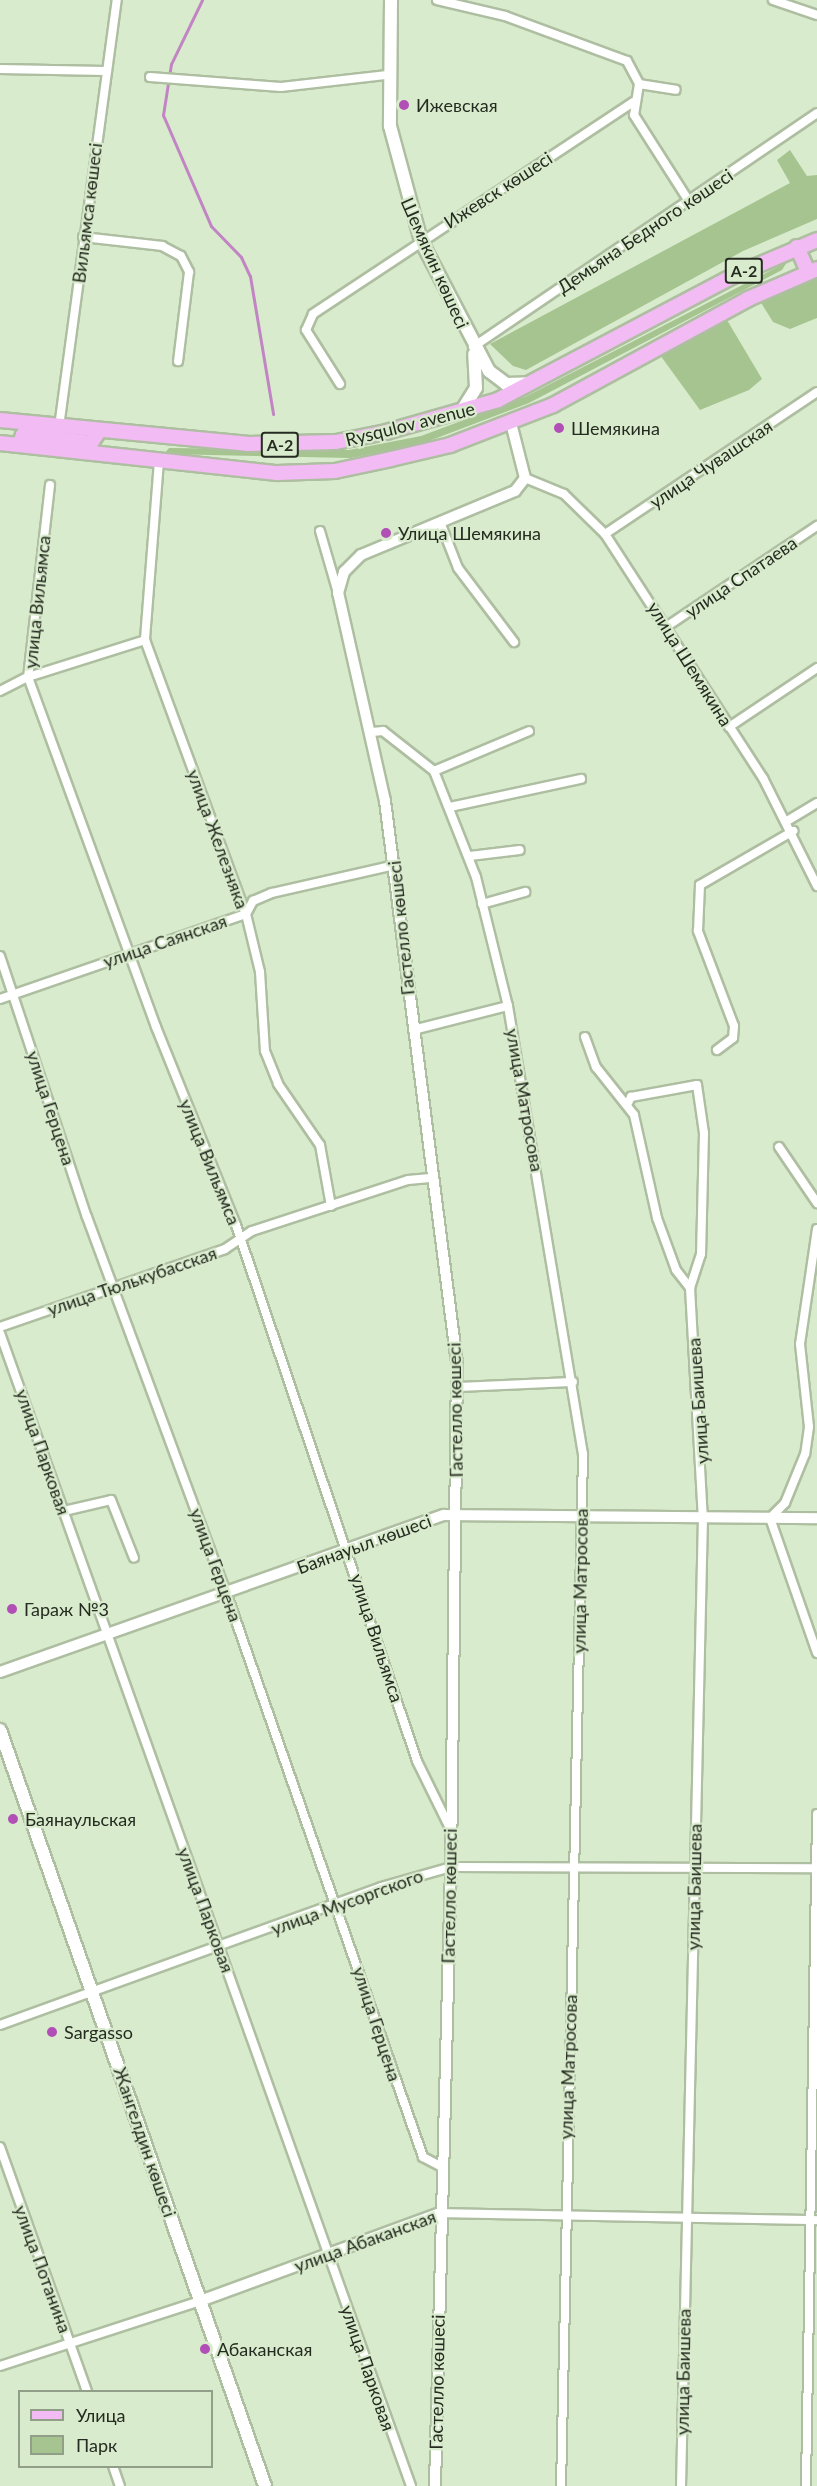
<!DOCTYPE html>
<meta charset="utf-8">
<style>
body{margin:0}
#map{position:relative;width:817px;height:2486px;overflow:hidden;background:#d9ebcd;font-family:Lato,sans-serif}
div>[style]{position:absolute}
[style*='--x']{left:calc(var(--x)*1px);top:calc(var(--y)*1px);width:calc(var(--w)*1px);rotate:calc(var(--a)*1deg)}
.green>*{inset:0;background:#a6c48f}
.stream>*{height:3px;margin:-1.5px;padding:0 1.5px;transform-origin:1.5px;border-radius:1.5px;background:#c285c4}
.roads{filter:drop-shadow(2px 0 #aebea1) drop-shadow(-2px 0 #aebea1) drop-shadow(0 2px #aebea1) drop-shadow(0 -2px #aebea1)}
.minor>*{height:8px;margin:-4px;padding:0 4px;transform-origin:4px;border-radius:4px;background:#fff}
.tertiary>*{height:10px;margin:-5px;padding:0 5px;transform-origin:5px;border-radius:5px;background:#fff}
.secondary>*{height:12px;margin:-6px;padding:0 6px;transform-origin:6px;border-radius:6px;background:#fff}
.primary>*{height:14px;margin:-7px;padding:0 7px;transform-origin:7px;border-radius:7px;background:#f2bbf4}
.dots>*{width:16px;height:16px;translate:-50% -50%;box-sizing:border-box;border:3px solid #d9ebcd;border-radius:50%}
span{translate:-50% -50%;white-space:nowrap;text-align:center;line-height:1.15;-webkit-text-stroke:4.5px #d9ebcd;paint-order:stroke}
.shield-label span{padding:2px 4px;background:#d9ebcd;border:2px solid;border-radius:4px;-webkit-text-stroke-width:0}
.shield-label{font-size:16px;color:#252b20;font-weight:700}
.poi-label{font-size:18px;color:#252b20}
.left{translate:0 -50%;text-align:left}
.street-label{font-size:18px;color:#252b20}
.legend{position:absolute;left:18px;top:2390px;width:195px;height:78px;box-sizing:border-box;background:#d9ebcd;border:2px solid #919e88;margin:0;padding:8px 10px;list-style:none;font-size:18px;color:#252b20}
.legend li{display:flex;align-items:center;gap:12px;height:30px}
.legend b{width:30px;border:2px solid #919e88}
</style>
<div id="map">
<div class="green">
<div style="clip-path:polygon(790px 150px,807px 176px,817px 175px,817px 219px,743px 251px,526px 370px,513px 366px,490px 344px,790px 183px,777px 160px)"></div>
<div style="clip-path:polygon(787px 262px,782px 270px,529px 403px,421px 444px,351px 458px,164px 454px,169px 448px,349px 450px,421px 436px,525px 397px)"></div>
<div style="clip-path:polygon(817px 275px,817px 318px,790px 329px,773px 322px,760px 301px)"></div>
<div style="clip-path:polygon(727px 320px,762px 379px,749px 390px,700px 410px,660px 355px)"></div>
</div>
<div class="stream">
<div style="--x:202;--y:0;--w:71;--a:115.8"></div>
<div style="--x:171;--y:64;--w:52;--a:98.9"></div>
<div style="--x:163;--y:115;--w:121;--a:66.6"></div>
<div style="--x:211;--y:226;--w:43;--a:45.9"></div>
<div style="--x:241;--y:257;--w:21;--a:65"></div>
<div style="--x:250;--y:276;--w:140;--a:80.5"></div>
</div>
<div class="roads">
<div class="minor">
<div style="--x:437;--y:0;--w:70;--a:13.2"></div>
<div style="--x:505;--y:16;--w:130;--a:20.2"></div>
<div style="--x:627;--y:61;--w:26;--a:62"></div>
<div style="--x:639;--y:84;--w:31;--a:99"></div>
<div style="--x:634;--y:115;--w:104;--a:57.5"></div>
<div style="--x:773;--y:0;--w:46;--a:18.8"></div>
<div style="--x:0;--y:69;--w:105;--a:1.1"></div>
<div style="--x:150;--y:77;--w:131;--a:4.4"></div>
<div style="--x:281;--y:87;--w:107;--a:-6.5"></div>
<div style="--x:639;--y:84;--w:37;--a:9"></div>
<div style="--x:83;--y:237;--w:80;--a:6.5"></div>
<div style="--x:162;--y:246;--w:21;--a:28"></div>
<div style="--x:181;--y:256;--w:18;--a:63"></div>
<div style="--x:189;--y:272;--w:90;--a:97"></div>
<div style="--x:473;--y:347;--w:416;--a:-34.2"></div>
<div style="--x:340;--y:384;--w:64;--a:-122.2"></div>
<div style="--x:306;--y:330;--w:17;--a:-66"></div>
<div style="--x:313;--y:314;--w:384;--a:-33.5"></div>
<div style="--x:59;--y:427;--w:431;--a:-82.3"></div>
<div style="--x:159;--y:461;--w:180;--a:94.5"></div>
<div style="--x:145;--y:640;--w:292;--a:69.8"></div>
<div style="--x:246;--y:914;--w:60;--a:76.4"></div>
<div style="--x:260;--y:972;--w:79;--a:86.4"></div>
<div style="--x:265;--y:1051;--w:35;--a:68"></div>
<div style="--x:278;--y:1084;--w:74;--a:55.5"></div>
<div style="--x:320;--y:1145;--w:62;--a:79.8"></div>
<div style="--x:525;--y:478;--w:42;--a:22.3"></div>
<div style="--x:564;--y:494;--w:57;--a:44.3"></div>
<div style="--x:605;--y:534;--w:291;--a:57.1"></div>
<div style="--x:763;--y:778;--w:121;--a:63.4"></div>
<div style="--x:50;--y:485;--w:193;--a:96.5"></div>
<div style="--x:28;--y:677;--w:373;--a:69.9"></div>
<div style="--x:156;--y:1027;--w:214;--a:68"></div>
<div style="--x:236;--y:1225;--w:566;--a:71.34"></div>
<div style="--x:417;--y:1761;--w:77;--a:63.8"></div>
<div style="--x:440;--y:522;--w:49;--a:68.6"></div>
<div style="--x:458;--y:568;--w:93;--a:52.9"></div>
<div style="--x:320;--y:531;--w:65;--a:73.8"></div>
<div style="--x:605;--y:534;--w:255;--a:-33.8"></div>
<div style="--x:666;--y:627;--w:182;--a:-33.8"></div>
<div style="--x:0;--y:691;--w:31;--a:-27"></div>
<div style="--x:28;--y:677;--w:123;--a:-17.5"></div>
<div style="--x:729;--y:727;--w:106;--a:-33.8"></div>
<div style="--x:372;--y:732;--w:11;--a:-5"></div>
<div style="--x:383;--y:731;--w:65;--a:38.1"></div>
<div style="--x:434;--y:771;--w:114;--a:68.4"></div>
<div style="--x:476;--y:877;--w:133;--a:76.1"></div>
<div style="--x:508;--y:1006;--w:454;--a:80.5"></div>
<div style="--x:583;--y:1454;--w:1032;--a:91.22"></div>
<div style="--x:434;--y:771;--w:103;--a:-22.8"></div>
<div style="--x:450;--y:807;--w:134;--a:-12.1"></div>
<div style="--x:787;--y:821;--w:35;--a:-31"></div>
<div style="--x:470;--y:856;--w:50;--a:-6.8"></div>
<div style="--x:482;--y:904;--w:45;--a:-15.6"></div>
<div style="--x:0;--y:956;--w:275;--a:71.6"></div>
<div style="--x:87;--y:1217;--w:403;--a:69.7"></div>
<div style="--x:227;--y:1595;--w:595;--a:70.77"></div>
<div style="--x:423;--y:2157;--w:19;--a:28"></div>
<div style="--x:0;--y:999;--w:260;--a:-19.1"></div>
<div style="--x:246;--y:914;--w:15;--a:-62"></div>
<div style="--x:253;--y:901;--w:21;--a:-23"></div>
<div style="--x:272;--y:893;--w:126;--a:-12.8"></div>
<div style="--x:413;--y:1030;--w:98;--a:-14.2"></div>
<div style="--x:585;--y:1037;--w:32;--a:70"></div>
<div style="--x:596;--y:1067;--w:61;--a:51.6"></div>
<div style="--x:634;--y:1115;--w:106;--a:77.4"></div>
<div style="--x:657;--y:1218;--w:55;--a:69.9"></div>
<div style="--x:676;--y:1270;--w:23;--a:52"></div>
<div style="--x:717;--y:1050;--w:20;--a:-37"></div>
<div style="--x:733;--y:1038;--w:12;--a:-85"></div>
<div style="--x:734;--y:1026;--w:102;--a:-110.8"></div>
<div style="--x:698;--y:931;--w:46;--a:-87.5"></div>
<div style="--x:700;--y:885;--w:108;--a:-30.1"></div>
<div style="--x:628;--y:1103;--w:7;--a:-63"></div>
<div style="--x:631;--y:1097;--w:67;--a:-10.3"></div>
<div style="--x:697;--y:1085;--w:49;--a:81.7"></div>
<div style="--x:704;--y:1133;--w:121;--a:91.4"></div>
<div style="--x:701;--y:1254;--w:36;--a:108"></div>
<div style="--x:690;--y:1288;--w:229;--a:86.8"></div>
<div style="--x:703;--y:1517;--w:969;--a:91.3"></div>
<div style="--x:779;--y:1147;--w:68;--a:55.8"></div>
<div style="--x:817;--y:1229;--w:116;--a:98.4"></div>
<div style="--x:800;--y:1344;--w:83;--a:83.8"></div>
<div style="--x:809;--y:1427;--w:27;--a:98"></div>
<div style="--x:805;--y:1454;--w:53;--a:112.2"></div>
<div style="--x:785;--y:1503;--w:21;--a:135"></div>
<div style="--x:770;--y:1518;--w:143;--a:70.8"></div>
<div style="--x:0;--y:1327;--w:238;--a:-19.1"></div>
<div style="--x:225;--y:1249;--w:32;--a:-34"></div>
<div style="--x:252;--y:1231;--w:164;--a:-18.1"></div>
<div style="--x:408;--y:1180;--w:25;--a:-5"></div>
<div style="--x:0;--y:1333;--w:1224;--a:70.38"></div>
<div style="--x:457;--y:1387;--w:116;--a:-2.5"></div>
<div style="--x:64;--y:1511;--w:48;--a:-13.2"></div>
<div style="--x:111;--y:1500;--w:62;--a:68.4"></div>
<div style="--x:0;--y:2025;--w:405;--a:-19.9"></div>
<div style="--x:381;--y:1887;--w:73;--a:-15.9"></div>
<div style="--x:451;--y:1867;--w:366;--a:0.2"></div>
<div style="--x:0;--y:2147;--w:260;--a:70.4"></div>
<div style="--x:440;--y:2213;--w:377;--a:1.1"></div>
<div style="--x:0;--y:2366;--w:210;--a:-18"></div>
<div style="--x:113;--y:2466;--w:21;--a:71"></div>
<div style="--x:806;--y:2486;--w:672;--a:-89.06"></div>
</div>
<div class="tertiary">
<div style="--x:0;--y:1672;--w:471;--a:-19.5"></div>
<div style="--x:444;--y:1515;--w:373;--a:0.5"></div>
<div style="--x:200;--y:2301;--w:256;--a:-20.1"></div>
<div style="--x:435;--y:2486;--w:619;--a:-88.52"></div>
<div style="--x:451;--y:1867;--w:504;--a:-89.32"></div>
<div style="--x:457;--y:1363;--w:567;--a:-97.3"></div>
<div style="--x:385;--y:801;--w:213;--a:-102.7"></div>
<div style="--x:338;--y:593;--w:22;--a:-74"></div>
<div style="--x:344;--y:572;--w:24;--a:-45"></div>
<div style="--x:361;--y:555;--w:167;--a:-22.6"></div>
<div style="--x:515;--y:491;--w:16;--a:-52"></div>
<div style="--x:525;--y:478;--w:57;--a:-104.3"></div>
</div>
<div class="secondary">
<div style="--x:391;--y:0;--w:126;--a:90.5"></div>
<div style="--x:390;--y:126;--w:119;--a:74.9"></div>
<div style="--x:421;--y:241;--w:147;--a:62.4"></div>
<div style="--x:489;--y:371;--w:21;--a:37"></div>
<div style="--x:506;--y:384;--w:25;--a:-2"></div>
<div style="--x:461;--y:412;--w:28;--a:-58"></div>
<div style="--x:476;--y:388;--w:34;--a:-93"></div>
<div style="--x:0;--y:1730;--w:801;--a:70.68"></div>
</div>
<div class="primary">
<div style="--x:797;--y:247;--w:27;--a:66"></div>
<div style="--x:0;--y:420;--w:248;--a:5.5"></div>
<div style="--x:247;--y:444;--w:89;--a:-1.3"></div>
<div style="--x:336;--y:442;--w:51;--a:-11.3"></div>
<div style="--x:386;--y:432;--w:116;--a:-15.9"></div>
<div style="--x:498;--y:400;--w:268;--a:-27.8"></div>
<div style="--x:735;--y:275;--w:89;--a:-23.1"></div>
<div style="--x:0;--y:443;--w:279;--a:6.2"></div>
<div style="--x:277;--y:473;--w:58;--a:-2"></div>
<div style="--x:335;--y:471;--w:57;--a:-12.1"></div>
<div style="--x:391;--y:459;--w:61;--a:-13.3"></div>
<div style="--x:450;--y:445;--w:110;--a:-21.2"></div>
<div style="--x:553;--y:405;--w:222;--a:-28.5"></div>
<div style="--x:748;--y:299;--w:75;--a:-23.5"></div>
<div style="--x:19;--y:445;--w:11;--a:-68"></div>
<div style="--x:23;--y:435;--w:68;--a:6.7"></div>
<div style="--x:91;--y:443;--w:14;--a:-56"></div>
</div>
</div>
<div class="dots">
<div style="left:404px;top:105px;background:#b14fb6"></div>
<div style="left:559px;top:428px;background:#b14fb6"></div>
<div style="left:386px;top:533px;background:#b14fb6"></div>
<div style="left:12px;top:1609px;background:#b14fb6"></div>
<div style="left:13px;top:1819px;background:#b14fb6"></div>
<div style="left:52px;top:2032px;background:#b14fb6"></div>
<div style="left:205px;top:2349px;background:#b14fb6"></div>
</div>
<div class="shield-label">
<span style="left:744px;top:271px">A-2</span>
<span style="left:280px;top:445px">A-2</span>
</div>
<div class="poi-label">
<span class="left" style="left:416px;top:105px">Ижевская</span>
<span class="left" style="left:571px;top:428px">Шемякина</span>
<span class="left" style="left:398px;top:533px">Улица Шемякина</span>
<span class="left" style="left:24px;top:1609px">Гараж №3</span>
<span class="left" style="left:25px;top:1819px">Баянаульская</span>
<span class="left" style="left:64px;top:2032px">Sargasso</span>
<span class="left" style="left:217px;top:2349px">Абаканская</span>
</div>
<div class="street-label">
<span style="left:498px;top:190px;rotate:-33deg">Ижевск көшесі</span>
<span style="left:87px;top:213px;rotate:-83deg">Вильямса көшесі</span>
<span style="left:645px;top:231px;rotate:-34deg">Демьяна Бедного көшесі</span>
<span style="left:435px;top:263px;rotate:66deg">Шемякин көшесі</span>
<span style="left:410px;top:424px;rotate:-14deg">Rysqulov avenue</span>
<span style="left:711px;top:464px;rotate:-34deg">улица Чувашская</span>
<span style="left:741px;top:577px;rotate:-34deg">улица Спатаева</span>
<span style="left:37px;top:602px;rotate:-84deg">улица Вильямса</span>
<span style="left:690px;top:664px;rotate:58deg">улица Шемякина</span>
<span style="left:218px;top:839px;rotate:70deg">улица Железняка</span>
<span style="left:401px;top:928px;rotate:-96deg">Гастелло көшесі</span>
<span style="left:165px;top:941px;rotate:-19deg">улица Саянская</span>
<span style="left:525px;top:1100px;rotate:80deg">улица Матросова</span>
<span style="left:51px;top:1108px;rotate:72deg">улица Герцена</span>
<span style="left:210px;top:1162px;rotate:68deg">улица Вильямса</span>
<span style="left:132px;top:1281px;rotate:-19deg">улица Тюлькубасская</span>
<span style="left:698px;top:1401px;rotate:-94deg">улица Баишева</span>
<span style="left:455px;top:1410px;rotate:-91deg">Гастелло көшесі</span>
<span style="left:43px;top:1452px;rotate:71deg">улица Парковая</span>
<span style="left:364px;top:1544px;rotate:-20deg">Баянауыл көшесі</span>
<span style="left:216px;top:1565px;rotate:70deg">улица Герцена</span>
<span style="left:580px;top:1581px;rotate:-89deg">улица Матросова</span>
<span style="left:377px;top:1638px;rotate:72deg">улица Вильямса</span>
<span style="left:694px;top:1887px;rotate:-89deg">улица Баишева</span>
<span style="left:449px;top:1896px;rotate:-89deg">Гастелло көшесі</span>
<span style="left:347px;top:1902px;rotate:-20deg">улица Мусоргского</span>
<span style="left:206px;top:1910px;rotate:70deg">улица Парковая</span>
<span style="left:377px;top:2024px;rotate:72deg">улица Герцена</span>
<span style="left:568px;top:2067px;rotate:-88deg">улица Матросова</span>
<span style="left:145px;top:2142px;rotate:71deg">Жангелдин көшесі</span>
<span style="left:365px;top:2241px;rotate:-20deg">улица Абаканская</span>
<span style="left:43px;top:2269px;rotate:70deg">улица Потанина</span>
<span style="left:368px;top:2368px;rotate:71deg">улица Парковая</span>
<span style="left:683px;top:2372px;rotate:-89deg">улица Баишева</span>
<span style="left:437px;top:2382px;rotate:-89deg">Гастелло көшесі</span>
</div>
<ul class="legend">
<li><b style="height:8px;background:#f2bbf4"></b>Улица</li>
<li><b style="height:16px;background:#a6c48f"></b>Парк</li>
</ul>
</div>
